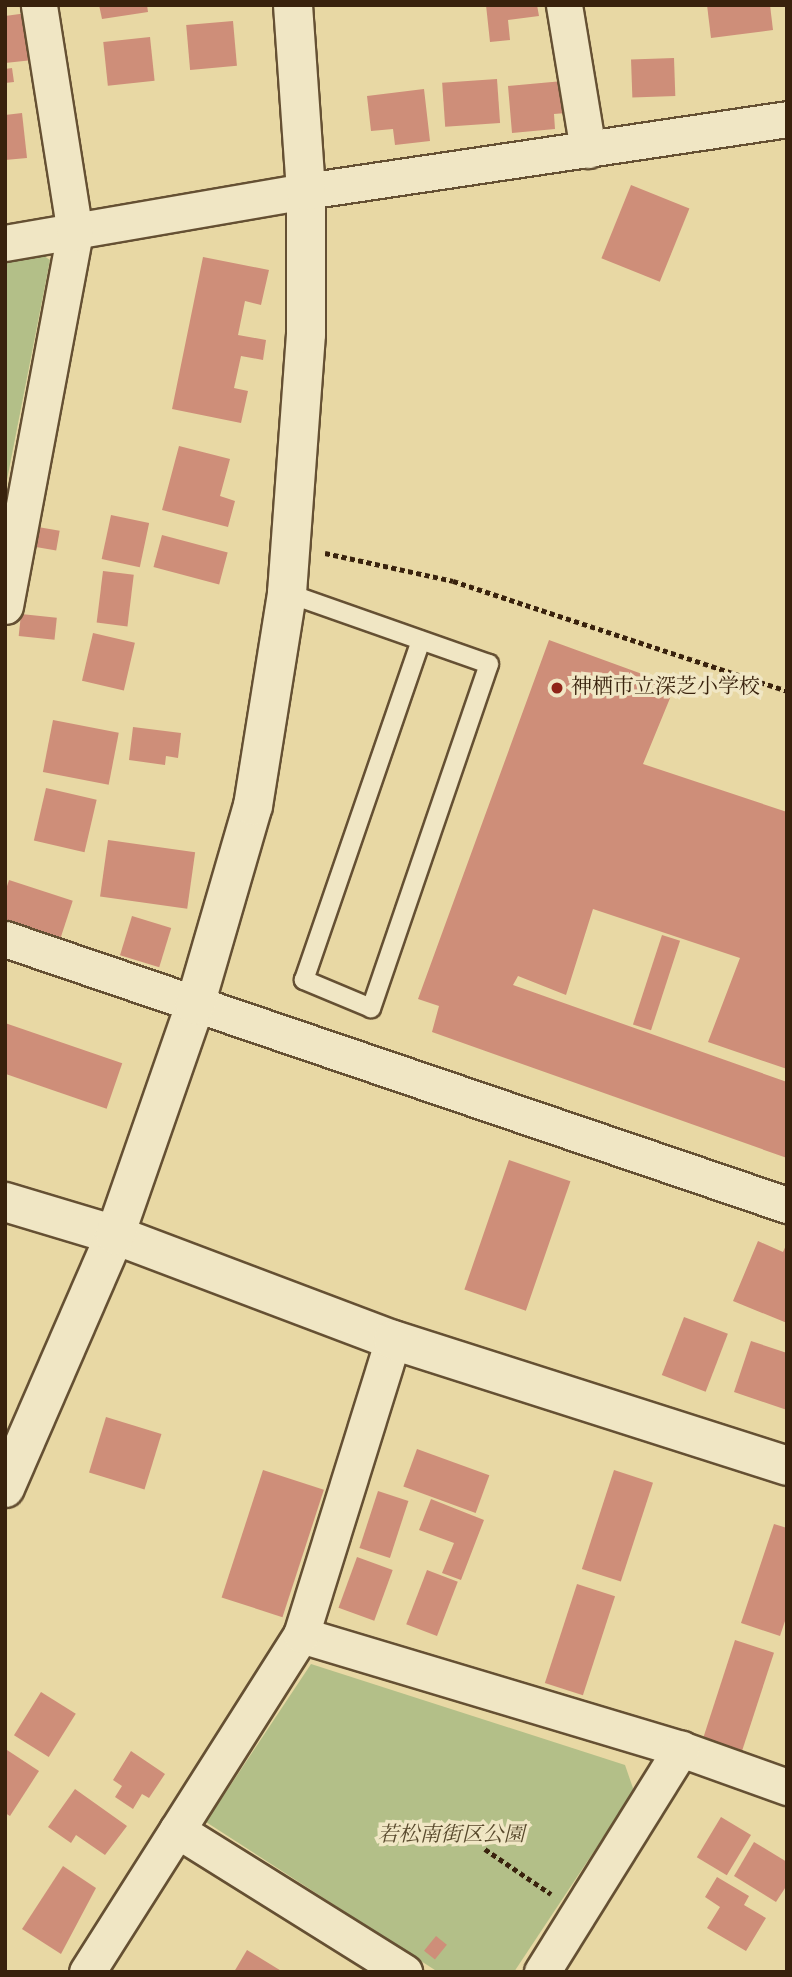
<!DOCTYPE html>
<meta charset="utf-8">
<style>
body{margin:0}
#map{position:relative;width:792px;height:1977px;overflow:hidden;background:#e8d8a4;font-family:Vollkorn,"Noto Serif JP",serif}
div>[style]{position:absolute}
[style*='--x']{left:calc(var(--x)*1px);top:calc(var(--y)*1px);width:calc(var(--w)*1px);rotate:calc(var(--a)*1deg)}
.green>*{inset:0;background:#b3bf88}
.building>*{inset:0;background:#ce8e79;transform-origin:0 0}
.path>*{height:4.5px;margin-top:-2.25px;transform-origin:0;background:repeating-linear-gradient(90deg,#39220d 0 5px,transparent 0 8.5px)}
.roads{filter:drop-shadow(2px 0 #655033) drop-shadow(-2px 0 #655033) drop-shadow(0 2px #655033) drop-shadow(0 -2px #655033)}
.lane>*{height:18px;margin:-9px;padding:0 9px;transform-origin:9px;border-radius:9px;background:#f0e6c4}
.street>*{height:35px;margin:-17.5px;padding:0 17.5px;transform-origin:17.5px;border-radius:17.5px;background:#f0e6c4}
.secondary>*{height:38px;margin:-19px;padding:0 19px;transform-origin:19px;border-radius:19px;background:#f0e6c4}
.dots>*{width:19px;height:19px;translate:-50% -50%;box-sizing:border-box;border:4px solid #f0e6c4;border-radius:50%}
span{translate:-50% -50%;white-space:nowrap;text-align:center;line-height:1.15;-webkit-text-stroke:7px #f0e6c4;paint-order:stroke}
.poi-label{font-size:21px;color:#39220d}
.left{translate:0 -50%;text-align:left}
.park-label{font-size:21px;color:#58492c;font-style:italic}
.frame{position:absolute;inset:0;border:7px solid #39220d;pointer-events:none}
</style>
<div id="map">
<div class="green">
<div style="clip-path:polygon(35px 250px,50px 260px,5px 490px,5px 255px)"></div>
<div style="clip-path:polygon(311px 1664px,625px 1765px,634px 1791px,514px 1972px,438px 1972px,206px 1822px)"></div>
</div>
<div class="building">
<div style="clip-path:polygon(99px 5px,147px 5px,148px 12px,102px 19px)"></div>
<div style="clip-path:polygon(486px 5px,537px 5px,539px 16px,508px 20px,510px 40px,490px 42px)"></div>
<div style="clip-path:polygon(707px 5px,770px 5px,773px 30px,711px 38px)"></div>
<div style="clip-path:polygon(27px 13px,33px 60px,5px 63px,5px 16px)"></div>
<div style="left:233px;top:21px;width:45px;height:47px;rotate:85deg"></div>
<div style="left:150px;top:37px;width:44px;height:47px;rotate:84deg"></div>
<div style="left:674px;top:58px;width:38px;height:43px;rotate:88deg"></div>
<div style="clip-path:polygon(12px 68px,14px 82px,5px 83px,5px 69px)"></div>
<div style="left:497px;top:79px;width:44px;height:55px;rotate:86deg"></div>
<div style="clip-path:polygon(563px 81px,566px 113px,554px 114px,555px 129px,512px 133px,508px 86px)"></div>
<div style="clip-path:polygon(424px 89px,430px 141px,395px 145px,393px 129px,371px 131px,367px 96px)"></div>
<div style="clip-path:polygon(22px 113px,27px 158px,5px 160px,5px 115px)"></div>
<div style="left:631px;top:185px;width:63px;height:79px;rotate:22deg"></div>
<div style="clip-path:polygon(203px 257px,269px 270px,261px 305px,245px 301px,238px 335px,266px 340px,263px 360px,241px 356px,234px 388px,248px 391px,241px 423px,172px 409px)"></div>
<div style="clip-path:polygon(179px 446px,230px 459px,220px 496px,235px 501px,228px 527px,162px 510px)"></div>
<div style="left:111px;top:515px;width:39px;height:45px;rotate:12deg"></div>
<div style="left:38px;top:527px;width:22px;height:20px;rotate:10deg"></div>
<div style="left:162px;top:535px;width:68px;height:33px;rotate:15deg"></div>
<div style="left:103px;top:571px;width:31px;height:52px;rotate:7deg"></div>
<div style="left:21px;top:614px;width:36px;height:22px;rotate:6deg"></div>
<div style="left:93px;top:633px;width:43px;height:49px;rotate:13deg"></div>
<div style="clip-path:polygon(549px 640px,675px 686px,643px 764px,787px 812px,787px 1069px,708px 1042px,740px 958px,593px 909px,566px 995px,518px 976px,513px 985px,787px 1082px,787px 1158px,432px 1032px,439px 1006px,418px 999px)"></div>
<div style="left:53px;top:720px;width:67px;height:53px;rotate:11deg"></div>
<div style="clip-path:polygon(133px 727px,181px 733px,178px 758px,166px 756px,165px 765px,129px 760px)"></div>
<div style="left:46px;top:788px;width:52px;height:54px;rotate:13deg"></div>
<div style="left:108px;top:840px;width:88px;height:57px;rotate:8deg"></div>
<div style="left:9px;top:880px;width:67px;height:39px;rotate:18deg"></div>
<div style="left:132px;top:916px;width:41px;height:41px;rotate:17deg"></div>
<div style="left:662px;top:935px;width:19px;height:94px;rotate:18deg"></div>
<div style="left:5px;top:1023px;width:124px;height:48px;rotate:19deg"></div>
<div style="left:509px;top:1160px;width:65px;height:137px;rotate:19deg"></div>
<div style="clip-path:polygon(758px 1241px,783px 1252px,787px 1243px,787px 1323px,733px 1301px)"></div>
<div style="left:684px;top:1317px;width:47px;height:62px;rotate:21deg"></div>
<div style="clip-path:polygon(751px 1341px,787px 1353px,787px 1410px,734px 1392px)"></div>
<div style="left:106px;top:1417px;width:58px;height:58px;rotate:17deg"></div>
<div style="left:417px;top:1449px;width:77px;height:40px;rotate:20deg"></div>
<div style="left:263px;top:1470px;width:64px;height:134px;rotate:18deg"></div>
<div style="left:614px;top:1470px;width:41px;height:104px;rotate:18deg"></div>
<div style="left:378px;top:1491px;width:32px;height:60px;rotate:18deg"></div>
<div style="clip-path:polygon(431px 1499px,484px 1520px,461px 1580px,442px 1573px,454px 1543px,419px 1530px)"></div>
<div style="clip-path:polygon(774px 1524px,787px 1528px,787px 1615px,780px 1636px,741px 1623px)"></div>
<div style="left:357px;top:1557px;width:38px;height:54px;rotate:20deg"></div>
<div style="left:427px;top:1570px;width:33px;height:58px;rotate:21deg"></div>
<div style="left:577px;top:1584px;width:40px;height:104px;rotate:18deg"></div>
<div style="left:735px;top:1640px;width:41px;height:104px;rotate:18deg"></div>
<div style="left:41px;top:1692px;width:41px;height:51px;rotate:32deg"></div>
<div style="clip-path:polygon(7px 1750px,39px 1771px,10px 1816px,5px 1813px)"></div>
<div style="clip-path:polygon(131px 1751px,165px 1774px,149px 1798px,142px 1794px,133px 1809px,115px 1797px,122px 1786px,113px 1780px)"></div>
<div style="clip-path:polygon(75px 1789px,127px 1826px,105px 1855px,76px 1835px,71px 1843px,48px 1827px)"></div>
<div style="left:721px;top:1817px;width:35px;height:47px;rotate:31deg"></div>
<div style="clip-path:polygon(754px 1842px,787px 1862px,787px 1885px,776px 1902px,734px 1876px)"></div>
<div style="clip-path:polygon(63px 1866px,96px 1888px,61px 1954px,22px 1929px)"></div>
<div style="clip-path:polygon(717px 1877px,749px 1896px,744px 1905px,766px 1918px,746px 1951px,707px 1928px,720px 1907px,705px 1897px)"></div>
<div style="left:436px;top:1936px;width:14px;height:19px;rotate:39deg"></div>
<div style="clip-path:polygon(247px 1950px,283px 1972px,234px 1972px)"></div>
</div>
<div class="path">
<div style="--x:325;--y:553;--w:131;--a:12.3"></div>
<div style="--x:453;--y:581;--w:352;--a:18.2"></div>
<div style="--x:485;--y:1849;--w:80;--a:34.3"></div>
</div>
<div class="roads">
<div class="lane">
<div style="--x:287;--y:593;--w:214;--a:19.4"></div>
<div style="--x:489;--y:664;--w:364;--a:108.9"></div>
<div style="--x:371;--y:1008;--w:73;--a:-157.3"></div>
<div style="--x:304;--y:980;--w:359;--a:-71"></div>
</div>
<div class="street">
<div style="--x:564;--y:5;--w:147;--a:80.6"></div>
<div style="--x:5;--y:243;--w:305;--a:-9.8"></div>
<div style="--x:306;--y:191;--w:486;--a:-8.5"></div>
<div style="--x:5;--y:606;--w:380;--a:-79.4"></div>
<div style="--x:75;--y:233;--w:231;--a:-99"></div>
<div style="--x:5;--y:939;--w:826;--a:18.79"></div>
<div style="--x:301;--y:1635;--w:397;--a:16.7"></div>
<div style="--x:681;--y:1749;--w:113;--a:19.7"></div>
<div style="--x:177;--y:1830;--w:268;--a:32"></div>
<div style="--x:87;--y:1972;--w:399;--a:-57.6"></div>
<div style="--x:301;--y:1635;--w:309;--a:-72.7"></div>
<div style="--x:542;--y:1972;--w:263;--a:-58.1"></div>
</div>
<div class="secondary">
<div style="--x:5;--y:1202;--w:115;--a:16.7"></div>
<div style="--x:115;--y:1235;--w:297;--a:20.7"></div>
<div style="--x:393;--y:1340;--w:414;--a:17.7"></div>
<div style="--x:5;--y:1488;--w:276;--a:-66.5"></div>
<div style="--x:115;--y:1235;--w:244;--a:-70.8"></div>
<div style="--x:195;--y:1005;--w:207;--a:-73.8"></div>
<div style="--x:253;--y:806;--w:216;--a:-80.9"></div>
<div style="--x:287;--y:593;--w:260;--a:-85.8"></div>
<div style="--x:306;--y:334;--w:143;--a:-90"></div>
<div style="--x:306;--y:191;--w:186;--a:-94"></div>
</div>
</div>
<div class="dots">
<div style="left:557px;top:688px;background:#8f2418"></div>
</div>
<div class="poi-label">
<span class="left" style="left:571px;top:688px">神栖市立深芝小学校</span>
</div>
<div class="park-label">
<span style="left:451px;top:1836px">若松南街区公園</span>
</div>
<div class="frame"></div>
</div>
